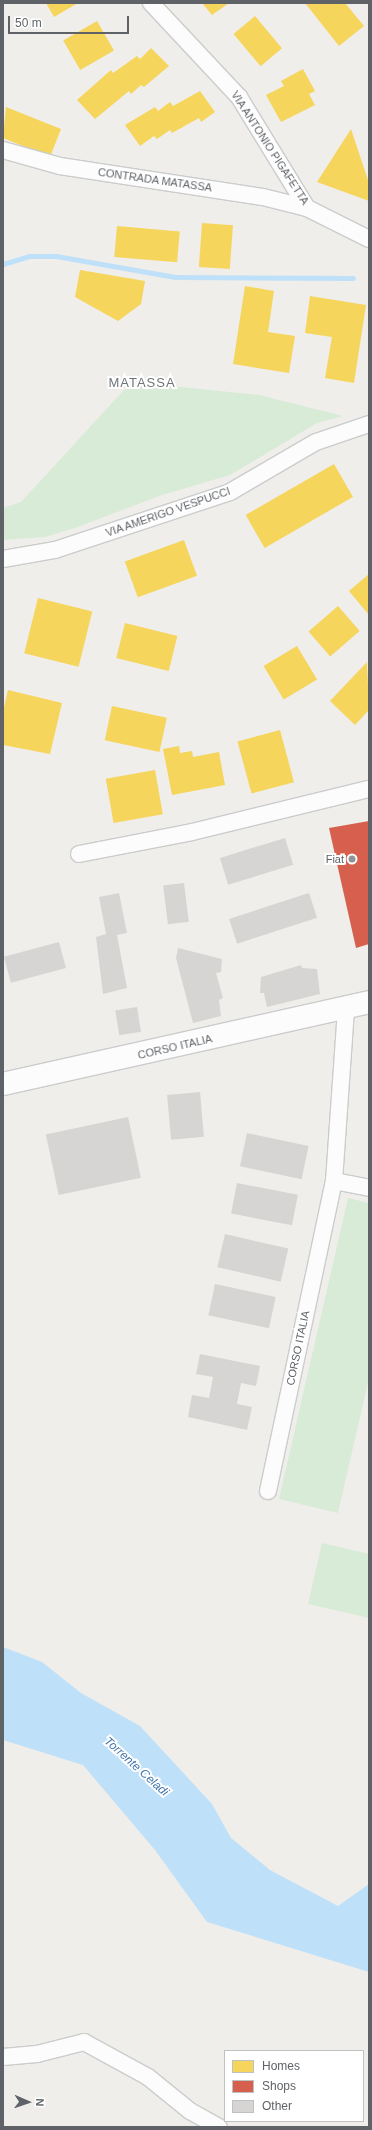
<!DOCTYPE html>
<style>
body{margin:0}
#map{position:relative;width:372px;height:2130px;overflow:hidden;background:#efeeea;font-family:Helvetica,sans-serif}
div>[style]{position:absolute}
[style*='--x']{left:calc(var(--x)*1px);top:calc(var(--y)*1px);width:calc(var(--w)*1px);rotate:calc(var(--a)*1deg)}
.green>*{inset:0;background:#d8ebd6}
.water>*{inset:0;background:#bfe0f9}
.homes>*{inset:0;background:#f6d55c;transform-origin:0 0}
.shops>*{inset:0;background:#d6604d}
.stream>*{height:5px;margin:-2.5px;padding:0 2.5px;transform-origin:2.5px;border-radius:2.5px;background:#bfe0f9}
.building>*{inset:0;background:#d6d5d3;transform-origin:0 0}
.roads{filter:drop-shadow(1px 0 #cbcccc) drop-shadow(-1px 0 #cbcccc) drop-shadow(0 1px #cbcccc) drop-shadow(0 -1px #cbcccc)}
.street>*{height:16px;margin:-8px;padding:0 8px;transform-origin:8px;border-radius:8px;background:#fdfcfc}
.secondary>*{height:22px;margin:-11px;padding:0 11px;transform-origin:11px;border-radius:11px;background:#fdfcfc}
.dots>*{width:11px;height:11px;translate:-50% -50%;box-sizing:border-box;border:2px solid #fff;border-radius:50%}
span{translate:-50% -50%;white-space:nowrap;text-align:center;line-height:1.15;-webkit-text-stroke:4px #fff;paint-order:stroke}
.street-label{font-size:11px;color:#5f6368}
.poi-label{font-size:11px;color:#5f6368}
.right{translate:-100% -50%;text-align:right}
.water-label{font-size:12px;color:#4174aa;font-style:italic}
.quarter-label{font-size:13px;color:#70757a;letter-spacing:1px}
.frame{position:absolute;inset:0;border:4px solid #5f6368;pointer-events:none}
.legend{position:absolute;left:224px;top:2050px;width:140px;height:72px;box-sizing:border-box;background:#fff;border:1px solid #bfc1c3;margin:0;padding:5px 7px;list-style:none;font-size:12px;color:#5f6368}
.legend li{display:flex;align-items:center;gap:8px;height:20px}
.legend b{width:20px;border:1px solid #bfc1c3}
.north{position:absolute;left:8px;top:2082px;width:40px;height:40px;-webkit-text-stroke:3px #fff;paint-order:stroke;rotate:92deg;font-size:11px;font-weight:700;line-height:16px;text-align:center;color:#5f6368}
.north::after{content:'';display:block;margin:auto;width:14px;height:18px;background:#5f6368;clip-path:polygon(50% 0,100% 100%,50% 72%,0 100%)}
.scale{position:absolute;left:8px;top:16px;width:121px;height:18px;box-sizing:border-box;border:2px solid #5f6368;border-top:0;padding-left:5px;font-size:12px;line-height:14px;white-space:nowrap;color:#5f6368;-webkit-text-stroke:3px #fff;paint-order:stroke}
</style>
<div id="map">
<div class="green">
<div style="clip-path:polygon(142px 383px,259px 395px,343px 416px,317px 423px,230px 475px,162px 495px,75px 528px,45px 537px,3px 540px,3px 508px,21px 502px,123px 391px)"></div>
<div style="clip-path:polygon(348px 1198px,369px 1203px,369px 1378px,338px 1513px,279px 1499px)"></div>
<div style="clip-path:polygon(322px 1543px,369px 1554px,369px 1618px,308px 1604px)"></div>
</div>
<div class="water">
<div style="clip-path:polygon(3px 1647px,42px 1662px,81px 1693px,140px 1726px,212px 1804px,231px 1838px,270px 1870px,338px 1906px,369px 1884px,369px 1972px,207px 1922px,155px 1850px,83px 1765px,3px 1740px)"></div>
</div>
<div class="homes">
<div style="clip-path:polygon(46px 3px,78px 3px,54px 17px)"></div>
<div style="clip-path:polygon(202px 3px,229px 3px,212px 15px)"></div>
<div style="clip-path:polygon(305px 3px,345px 3px,364px 26px,339px 46px)"></div>
<div style="left:255px;top:16px;width:42px;height:28px;rotate:50deg"></div>
<div style="left:97px;top:21px;width:34px;height:39px;rotate:60deg"></div>
<div style="clip-path:polygon(151px 48px,169px 66px,144px 87px,141px 85px,131px 94px,129px 91px,95px 119px,77px 100px,111px 70px,113px 73px,137px 56px,140px 59px)"></div>
<div style="clip-path:polygon(303px 69px,315px 91px,309px 94px,315px 105px,281px 122px,266px 95px,284px 86px,281px 81px)"></div>
<div style="clip-path:polygon(200px 91px,215px 112px,201px 122px,199px 118px,172px 133px,170px 130px,157px 139px,154px 136px,140px 146px,125px 125px,155px 107px,158px 111px,170px 102px,173px 106px)"></div>
<div style="clip-path:polygon(6px 107px,61px 129px,50px 157px,3px 138px)"></div>
<div style="clip-path:polygon(351px 129px,369px 183px,369px 201px,317px 182px)"></div>
<div style="left:202px;top:223px;width:31px;height:44px;rotate:4deg"></div>
<div style="left:117px;top:226px;width:63px;height:31px;rotate:5deg"></div>
<div style="clip-path:polygon(80px 270px,145px 281px,141px 304px,118px 321px,75px 297px)"></div>
<div style="clip-path:polygon(245px 286px,274px 291px,268px 332px,295px 336px,289px 373px,233px 364px)"></div>
<div style="clip-path:polygon(310px 296px,366px 305px,354px 383px,325px 378px,332px 337px,305px 333px)"></div>
<div style="left:334px;top:464px;width:38px;height:102px;rotate:60deg"></div>
<div style="left:184px;top:540px;width:38px;height:63px;rotate:70deg"></div>
<div style="clip-path:polygon(369px 574px,369px 615px,349px 591px)"></div>
<div style="left:38px;top:598px;width:56px;height:57px;rotate:14deg"></div>
<div style="left:338px;top:606px;width:33px;height:39px;rotate:49deg"></div>
<div style="left:125px;top:623px;width:54px;height:36px;rotate:14deg"></div>
<div style="left:297px;top:646px;width:39px;height:39px;rotate:59deg"></div>
<div style="clip-path:polygon(367px 662px,369px 710px,355px 725px,330px 701px)"></div>
<div style="clip-path:polygon(8px 690px,62px 703px,50px 754px,3px 745px,3px 712px)"></div>
<div style="left:112px;top:706px;width:56px;height:35px;rotate:12deg"></div>
<div style="left:280px;top:730px;width:54px;height:44px;rotate:75deg"></div>
<div style="clip-path:polygon(179px 746px,180px 753px,192px 751px,193px 757px,219px 752px,225px 785px,172px 795px,163px 749px)"></div>
<div style="left:155px;top:770px;width:45px;height:50px;rotate:80deg"></div>
</div>
<div class="shops">
<div style="clip-path:polygon(369px 821px,369px 944px,356px 948px,329px 828px)"></div>
</div>
<div class="stream">
<div style="--x:3;--y:264;--w:27;--a:-17"></div>
<div style="--x:29;--y:256;--w:27;--a:0"></div>
<div style="--x:56;--y:256;--w:121;--a:10"></div>
<div style="--x:175;--y:277;--w:178;--a:0.3"></div>
</div>
<div class="building">
<div style="left:285px;top:838px;width:28px;height:68px;rotate:73deg"></div>
<div style="left:184px;top:883px;width:39px;height:21px;rotate:83deg"></div>
<div style="clip-path:polygon(119px 893px,127px 933px,117px 935px,127px 988px,103px 994px,96px 937px,106px 934px,99px 897px)"></div>
<div style="left:309px;top:893px;width:26px;height:84px;rotate:72deg"></div>
<div style="left:59px;top:942px;width:27px;height:57px;rotate:75deg"></div>
<div style="clip-path:polygon(178px 948px,222px 959px,221px 972px,216px 973px,223px 998px,219px 1000px,221px 1016px,193px 1023px,176px 958px)"></div>
<div style="clip-path:polygon(301px 965px,302px 968px,317px 969px,320px 994px,267px 1007px,264px 993px,260px 993px,261px 977px)"></div>
<div style="left:137px;top:1007px;width:25px;height:22px;rotate:81deg"></div>
<div style="left:200px;top:1092px;width:45px;height:33px;rotate:85deg"></div>
<div style="left:128px;top:1117px;width:62px;height:84px;rotate:78deg"></div>
<div style="left:247px;top:1133px;width:63px;height:34px;rotate:12deg"></div>
<div style="left:237px;top:1183px;width:62px;height:31px;rotate:11deg"></div>
<div style="left:225px;top:1234px;width:65px;height:34px;rotate:13deg"></div>
<div style="left:215px;top:1284px;width:62px;height:32px;rotate:12deg"></div>
<div style="clip-path:polygon(200px 1354px,260px 1366px,256px 1386px,241px 1383px,237px 1404px,252px 1407px,247px 1430px,188px 1417px,192px 1395px,209px 1398px,213px 1377px,196px 1374px)"></div>
</div>
<div class="roads">
<div class="street">
<div style="--x:151;--y:3;--w:129;--a:46.9"></div>
<div style="--x:239;--y:97;--w:130;--a:58.5"></div>
<div style="--x:307;--y:208;--w:69;--a:26.6"></div>
<div style="--x:3;--y:150;--w:59;--a:15.7"></div>
<div style="--x:60;--y:166;--w:205;--a:8.7"></div>
<div style="--x:263;--y:197;--w:45;--a:14"></div>
<div style="--x:3;--y:559;--w:53;--a:-9.8"></div>
<div style="--x:55;--y:550;--w:184;--a:-18.3"></div>
<div style="--x:230;--y:492;--w:99;--a:-30.2"></div>
<div style="--x:316;--y:442;--w:56;--a:-18.8"></div>
<div style="--x:79;--y:854;--w:115;--a:-11"></div>
<div style="--x:192;--y:832;--w:182;--a:-13.7"></div>
<div style="--x:334;--y:1181;--w:36;--a:11"></div>
<div style="--x:268;--y:1491;--w:317;--a:-78"></div>
<div style="--x:334;--y:1181;--w:173;--a:-86"></div>
<div style="--x:3;--y:2057;--w:34;--a:-5"></div>
<div style="--x:37;--y:2054;--w:49;--a:-14.3"></div>
<div style="--x:84;--y:2042;--w:73;--a:28.7"></div>
<div style="--x:148;--y:2077;--w:54;--a:39"></div>
<div style="--x:190;--y:2111;--w:33;--a:29"></div>
</div>
<div class="secondary">
<div style="--x:3;--y:1084;--w:375;--a:-12.6"></div>
</div>
</div>
<div class="dots">
<div style="left:352px;top:859px;background:#919496"></div>
</div>
<div class="street-label">
<span style="left:270px;top:148px;rotate:57deg">VIA ANTONIO PIGAFETTA</span>
<span style="left:155px;top:180px;rotate:8deg">CONTRADA MATASSA</span>
<span style="left:168px;top:512px;rotate:-19deg">VIA AMERIGO VESPUCCI</span>
<span style="left:175px;top:1047px;rotate:-13deg">CORSO ITALIA</span>
<span style="left:298px;top:1348px;rotate:-78deg">CORSO ITALIA</span>
</div>
<div class="poi-label">
<span class="right" style="left:344px;top:859px">Fiat</span>
</div>
<div class="water-label">
<span style="left:136px;top:1767px;rotate:42deg">Torrente Celadi</span>
</div>
<div class="quarter-label">
<span style="left:142px;top:383px">MATASSA</span>
</div>
<div class="frame"></div>
<ul class="legend">
<li><b style="height:11px;background:#f6d55c"></b>Homes</li>
<li><b style="height:11px;background:#d6604d"></b>Shops</li>
<li><b style="height:11px;background:#d6d5d3"></b>Other</li>
</ul>
<div class="north">N</div>
<div class="scale">50 m</div>
</div>
